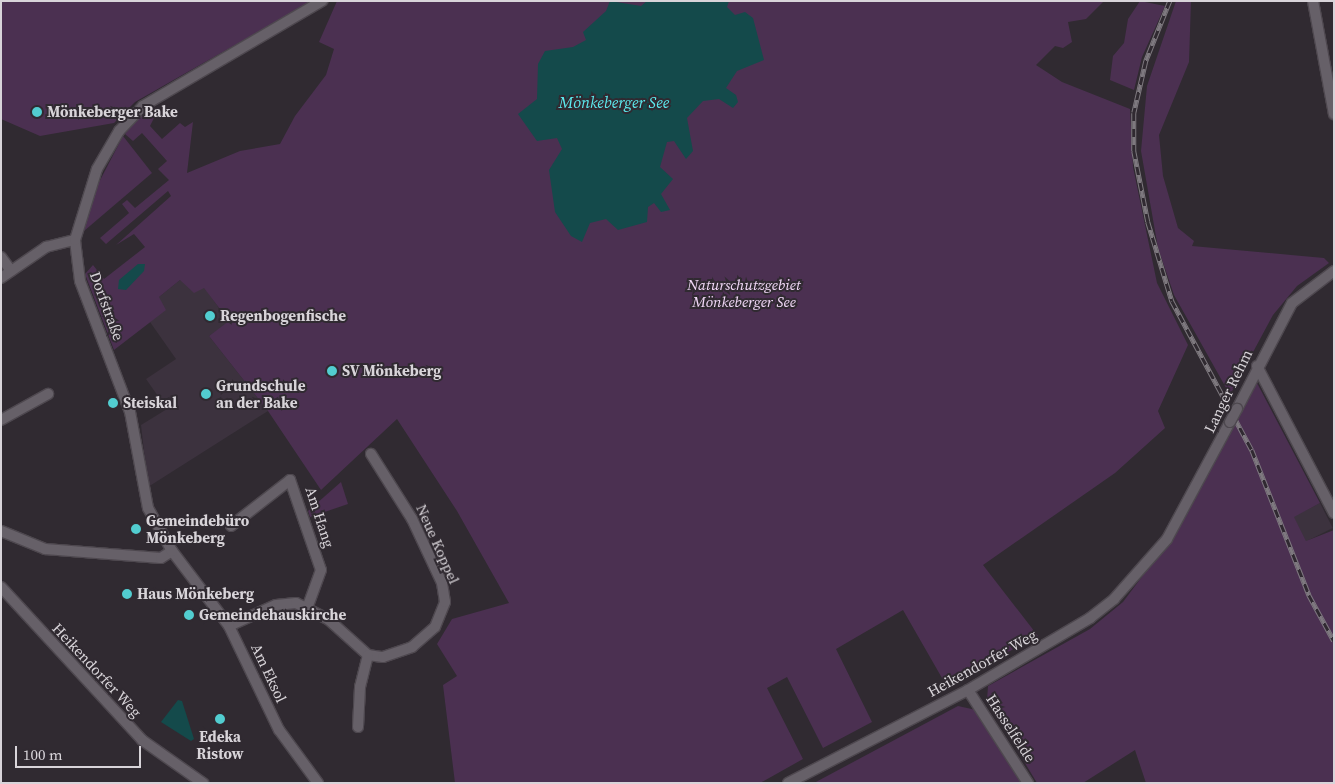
<!DOCTYPE html>
<meta charset="utf-8">
<style>
body{margin:0}
#map{position:relative;width:1335px;height:784px;overflow:hidden;background:#302a31;font-family:"Source Serif 4",serif}
div>[style]{position:absolute}
[style*='--x']{left:calc(var(--x)*1px);top:calc(var(--y)*1px);width:calc(var(--w)*1px);rotate:calc(var(--a)*1deg)}
.built>*{inset:0;background:#3c323e;transform-origin:0 0}
.green>*{inset:0;background:#4b3051}
.water>*{inset:0;background:#144a4b}
.roads{filter:drop-shadow(1px 0 #4e484f) drop-shadow(-1px 0 #4e484f) drop-shadow(0 1px #4e484f) drop-shadow(0 -1px #4e484f)}
.minor>*{height:10px;margin:-5px;padding:0 5px;transform-origin:5px;border-radius:5px;background:#666068}
.rail>*{height:4.5px;margin-top:-2.25px;transform-origin:0;background:repeating-linear-gradient(90deg,#302a31 0 8px,#7e797f 0 16px);box-sizing:border-box;border-block:1px solid #7e797f}
.bridges{filter:drop-shadow(1px 0 #4e484f) drop-shadow(-1px 0 #4e484f) drop-shadow(0 1px #4e484f) drop-shadow(0 -1px #4e484f)}
.minor-bridge>*{height:10px;margin:-5px;padding:0 5px;transform-origin:5px;border-radius:5px;background:#666068}
.dots>*{width:14px;height:14px;translate:-50% -50%;box-sizing:border-box;border:2px solid #302a31;border-radius:50%}
span{translate:-50% -50%;white-space:nowrap;text-align:center;line-height:1.15;-webkit-text-stroke:4px #302a31;paint-order:stroke}
.poi-label{font-size:15px;color:#d8d4d9;font-weight:700}
.left{translate:0 -50%;text-align:left}
.park-label{font-size:15px;color:#f2d9f8;font-style:italic}
.street-label{font-size:15px;color:#d8d4d9}
.water-label{font-size:16px;color:#5ceaee;font-style:italic}
.frame{position:absolute;inset:0;border:2px solid #d8d4d9;pointer-events:none}
.scale{position:absolute;left:15px;top:746px;width:126px;height:22px;box-sizing:border-box;border:2px solid #d8d4d9;border-top:0;padding-left:6px;font-size:15px;line-height:18px;white-space:nowrap;color:#d8d4d9;-webkit-text-stroke:4px #302a31;paint-order:stroke}
</style>
<div id="map">
<div class="built">
<div style="clip-path:polygon(180px 280px,204px 287px,229px 322px,209px 336px,268px 411px,148px 487px,141px 425px,167px 409px,146px 379px,176px 359px,150px 322px,159px 297px)"></div>
<div style="left:1320px;top:503px;width:28px;height:30px;rotate:63deg"></div>
</div>
<div class="green">
<div style="clip-path:polygon(1px 1px,312px 1px,135px 102px,114px 123px,40px 136px,1px 119px)"></div>
<div style="clip-path:polygon(337px 1px,1104px 1px,1086px 19px,1068px 22px,1072px 42px,1063px 48px,1055px 46px,1036px 65px,1062px 82px,1130px 109px,1133px 167px,1157px 283px,1188px 345px,1158px 411px,1165px 428px,1115px 473px,983px 565px,1038px 636px,946px 685px,903px 610px,836px 649px,872px 722px,823px 748px,787px 677px,767px 688px,803px 759px,760px 783px,455px 783px,443px 685px,457px 676px,437px 644px,452px 619px,509px 603px,457px 511px,397px 419px,321px 490px,268px 411px,209px 336px,229px 321px,204px 288px,194px 293px,180px 280px,159px 297px,166px 310px,114px 350px,85px 274px,93px 265px,104px 279px,145px 247px,134px 234px,116px 245px,171px 196px,168px 191px,106px 244px,100px 238px,129px 213px,122px 204px,127px 200px,135px 208px,169px 180px,158px 169px,167px 161px,142px 133px,133px 141px,125px 134px,135px 121px,148px 111px,154px 118px,150px 126px,162px 139px,180px 123px,185px 127px,193px 122px,187px 173px,240px 151px,280px 144px,295px 116px,326px 75px,334px 49px,319px 42px)"></div>
<div style="clip-path:polygon(1140px 1px,1165px 6px,1142px 57px,1134px 90px,1110px 80px,1113px 56px,1124px 43px,1128px 19px)"></div>
<div style="clip-path:polygon(1176px 1px,1191px 1px,1189px 62px,1159px 135px,1163px 176px,1178px 228px,1194px 241px,1192px 246px,1324px 258px,1329px 263px,1297px 286px,1273px 315px,1230px 395px,1174px 295px,1158px 248px,1141px 151px,1147px 86px)"></div>
<div style="clip-path:polygon(123px 136px,152px 173px,84px 231px,96px 188px)"></div>
<div style="clip-path:polygon(1257px 383px,1320px 503px,1294px 517px,1306px 541px,1334px 530px,1334px 783px,1146px 783px,1135px 750px,1083px 783px,1037px 783px,987px 700px,988px 686px,1090px 629px,1123px 602px,1180px 526px)"></div>
<div style="clip-path:polygon(341px 482px,348px 504px,310px 517px,308px 511px)"></div>
<div style="clip-path:polygon(958px 706px,976px 710px,1023px 783px,814px 783px)"></div>
</div>
<div class="water">
<div style="clip-path:polygon(610px 1px,641px 6px,647px 1px,729px 1px,727px 7px,735px 15px,745px 12px,753px 18px,764px 60px,737px 71px,726px 88px,736px 95px,738px 102px,733px 108px,719px 99px,703px 101px,687px 118px,693px 151px,686px 159px,674px 141px,667px 142px,660px 167px,673px 179px,661px 194px,670px 210px,661px 212px,654px 203px,648px 207px,647px 222px,618px 230px,606px 219px,590px 223px,582px 242px,571px 236px,555px 212px,549px 170px,562px 149px,557px 138px,537px 141px,518px 114px,537px 99px,538px 64px,545px 51px,573px 47px,586px 40px,583px 32px,606px 11px)"></div>
<div style="clip-path:polygon(138px 264px,145px 264px,144px 271px,126px 290px,118px 289px,119px 280px)"></div>
<div style="clip-path:polygon(178px 700px,182px 701px,194px 739px,191px 741px,161px 722px)"></div>
</div>
<div class="roads">
<div class="minor">
<div style="--x:1313;--y:1;--w:115;--a:79.5"></div>
<div style="--x:1;--y:257;--w:17;--a:54"></div>
<div style="--x:1;--y:278;--w:55;--a:-34.6"></div>
<div style="--x:46;--y:247;--w:30;--a:-14"></div>
<div style="--x:1257;--y:366;--w:166;--a:62.4"></div>
<div style="--x:1237;--y:409;--w:119;--a:-62.6"></div>
<div style="--x:1292;--y:303;--w:53;--a:-37.3"></div>
<div style="--x:1;--y:420;--w:54;--a:-29"></div>
<div style="--x:231;--y:526;--w:75;--a:-37.9"></div>
<div style="--x:290;--y:480;--w:95;--a:71"></div>
<div style="--x:321;--y:570;--w:38;--a:110"></div>
<div style="--x:1;--y:531;--w:48;--a:22.2"></div>
<div style="--x:45;--y:549;--w:116;--a:4.4"></div>
<div style="--x:161;--y:558;--w:13;--a:-32"></div>
<div style="--x:1;--y:587;--w:208;--a:47.3"></div>
<div style="--x:142;--y:740;--w:75;--a:35.2"></div>
<div style="--x:229;--y:626;--w:51;--a:-24.1"></div>
<div style="--x:276;--y:605;--w:20;--a:-6"></div>
<div style="--x:296;--y:603;--w:37;--a:27"></div>
<div style="--x:329;--y:620;--w:52;--a:41.9"></div>
<div style="--x:368;--y:655;--w:15;--a:8"></div>
<div style="--x:383;--y:657;--w:31;--a:-19"></div>
<div style="--x:412;--y:647;--w:30;--a:-41"></div>
<div style="--x:435;--y:627;--w:27;--a:-68"></div>
<div style="--x:445;--y:602;--w:19;--a:-99"></div>
<div style="--x:442;--y:583;--w:71;--a:-115.1"></div>
<div style="--x:412;--y:519;--w:77;--a:-122.2"></div>
<div style="--x:968;--y:690;--w:111;--a:57.2"></div>
<div style="--x:358;--y:727;--w:40;--a:-87.1"></div>
<div style="--x:360;--y:687;--w:33;--a:-76"></div>
<div style="--x:318;--y:783;--w:66;--a:-126.3"></div>
<div style="--x:279;--y:730;--w:115;--a:-115.7"></div>
<div style="--x:229;--y:626;--w:94;--a:-127.2"></div>
<div style="--x:172;--y:551;--w:49;--a:-119.2"></div>
<div style="--x:148;--y:508;--w:98;--a:-100.6"></div>
<div style="--x:130;--y:412;--w:140;--a:-110.9"></div>
<div style="--x:80;--y:281;--w:41;--a:-97"></div>
<div style="--x:75;--y:240;--w:74;--a:-72.8"></div>
<div style="--x:97;--y:169;--w:44;--a:-59.9"></div>
<div style="--x:119;--y:131;--w:35;--a:-46"></div>
<div style="--x:143;--y:106;--w:208;--a:-30.4"></div>
<div style="--x:788;--y:783;--w:203;--a:-27.3"></div>
<div style="--x:968;--y:690;--w:142;--a:-30.5"></div>
<div style="--x:1090;--y:618;--w:31;--a:-38"></div>
<div style="--x:1114;--y:599;--w:80;--a:-48.5"></div>
<div style="--x:1167;--y:539;--w:133;--a:-61.7"></div>
</div>
</div>
<div class="rail">
<div style="--x:1170;--y:1;--w:65;--a:111.8"></div>
<div style="--x:1146;--y:61;--w:53;--a:103"></div>
<div style="--x:1134;--y:113;--w:38;--a:90"></div>
<div style="--x:1134;--y:151;--w:72;--a:78.8"></div>
<div style="--x:1148;--y:222;--w:83;--a:73.1"></div>
<div style="--x:1172;--y:301;--w:169;--a:61.8"></div>
<div style="--x:1252;--y:450;--w:156;--a:68.5"></div>
<div style="--x:1309;--y:595;--w:52;--a:61.5"></div>
</div>
<div class="bridges">
<div class="minor-bridge">
<div style="--x:1230;--y:422;--w:15;--a:-62"></div>
</div>
</div>
<div class="dots">
<div style="left:37px;top:112px;background:#52cdd0"></div>
<div style="left:210px;top:316px;background:#52cdd0"></div>
<div style="left:332px;top:371px;background:#52cdd0"></div>
<div style="left:206px;top:394px;background:#52cdd0"></div>
<div style="left:113px;top:403px;background:#52cdd0"></div>
<div style="left:136px;top:529px;background:#52cdd0"></div>
<div style="left:127px;top:594px;background:#52cdd0"></div>
<div style="left:189px;top:615px;background:#52cdd0"></div>
<div style="left:220px;top:719px;background:#52cdd0"></div>
</div>
<div class="poi-label">
<span class="left" style="left:47px;top:112px">Mönkeberger Bake</span>
<span class="left" style="left:220px;top:316px">Regenbogenfische</span>
<span class="left" style="left:342px;top:371px">SV Mönkeberg</span>
<span class="left" style="left:216px;top:394px">Grundschule<br>an der Bake</span>
<span class="left" style="left:123px;top:403px">Steiskal</span>
<span class="left" style="left:146px;top:529px">Gemeindebüro<br>Mönkeberg</span>
<span class="left" style="left:137px;top:594px">Haus Mönkeberg</span>
<span class="left" style="left:199px;top:615px">Gemeindehauskirche</span>
<span style="left:220px;top:745px">Edeka<br>Ristow</span>
</div>
<div class="park-label">
<span style="left:744px;top:293px">Naturschutzgebiet<br>Mönkeberger See</span>
</div>
<div class="street-label">
<span style="left:107px;top:306px;rotate:70deg">Dorfstraße</span>
<span style="left:1228px;top:391px;rotate:-64deg">Langer Rehm</span>
<span style="left:320px;top:517px;rotate:72deg">Am Hang</span>
<span style="left:438px;top:544px;rotate:66deg">Neue Koppel</span>
<span style="left:982px;top:663px;rotate:-29deg">Heikendorfer Weg</span>
<span style="left:97px;top:670px;rotate:47deg">Heikendorfer Weg</span>
<span style="left:269px;top:673px;rotate:65deg">Am Eksol</span>
<span style="left:1011px;top:728px;rotate:57deg">Hasselfelde</span>
</div>
<div class="water-label">
<span style="left:614px;top:102px">Mönkeberger See</span>
</div>
<div class="frame"></div>
<div class="scale">100 m</div>
</div>
